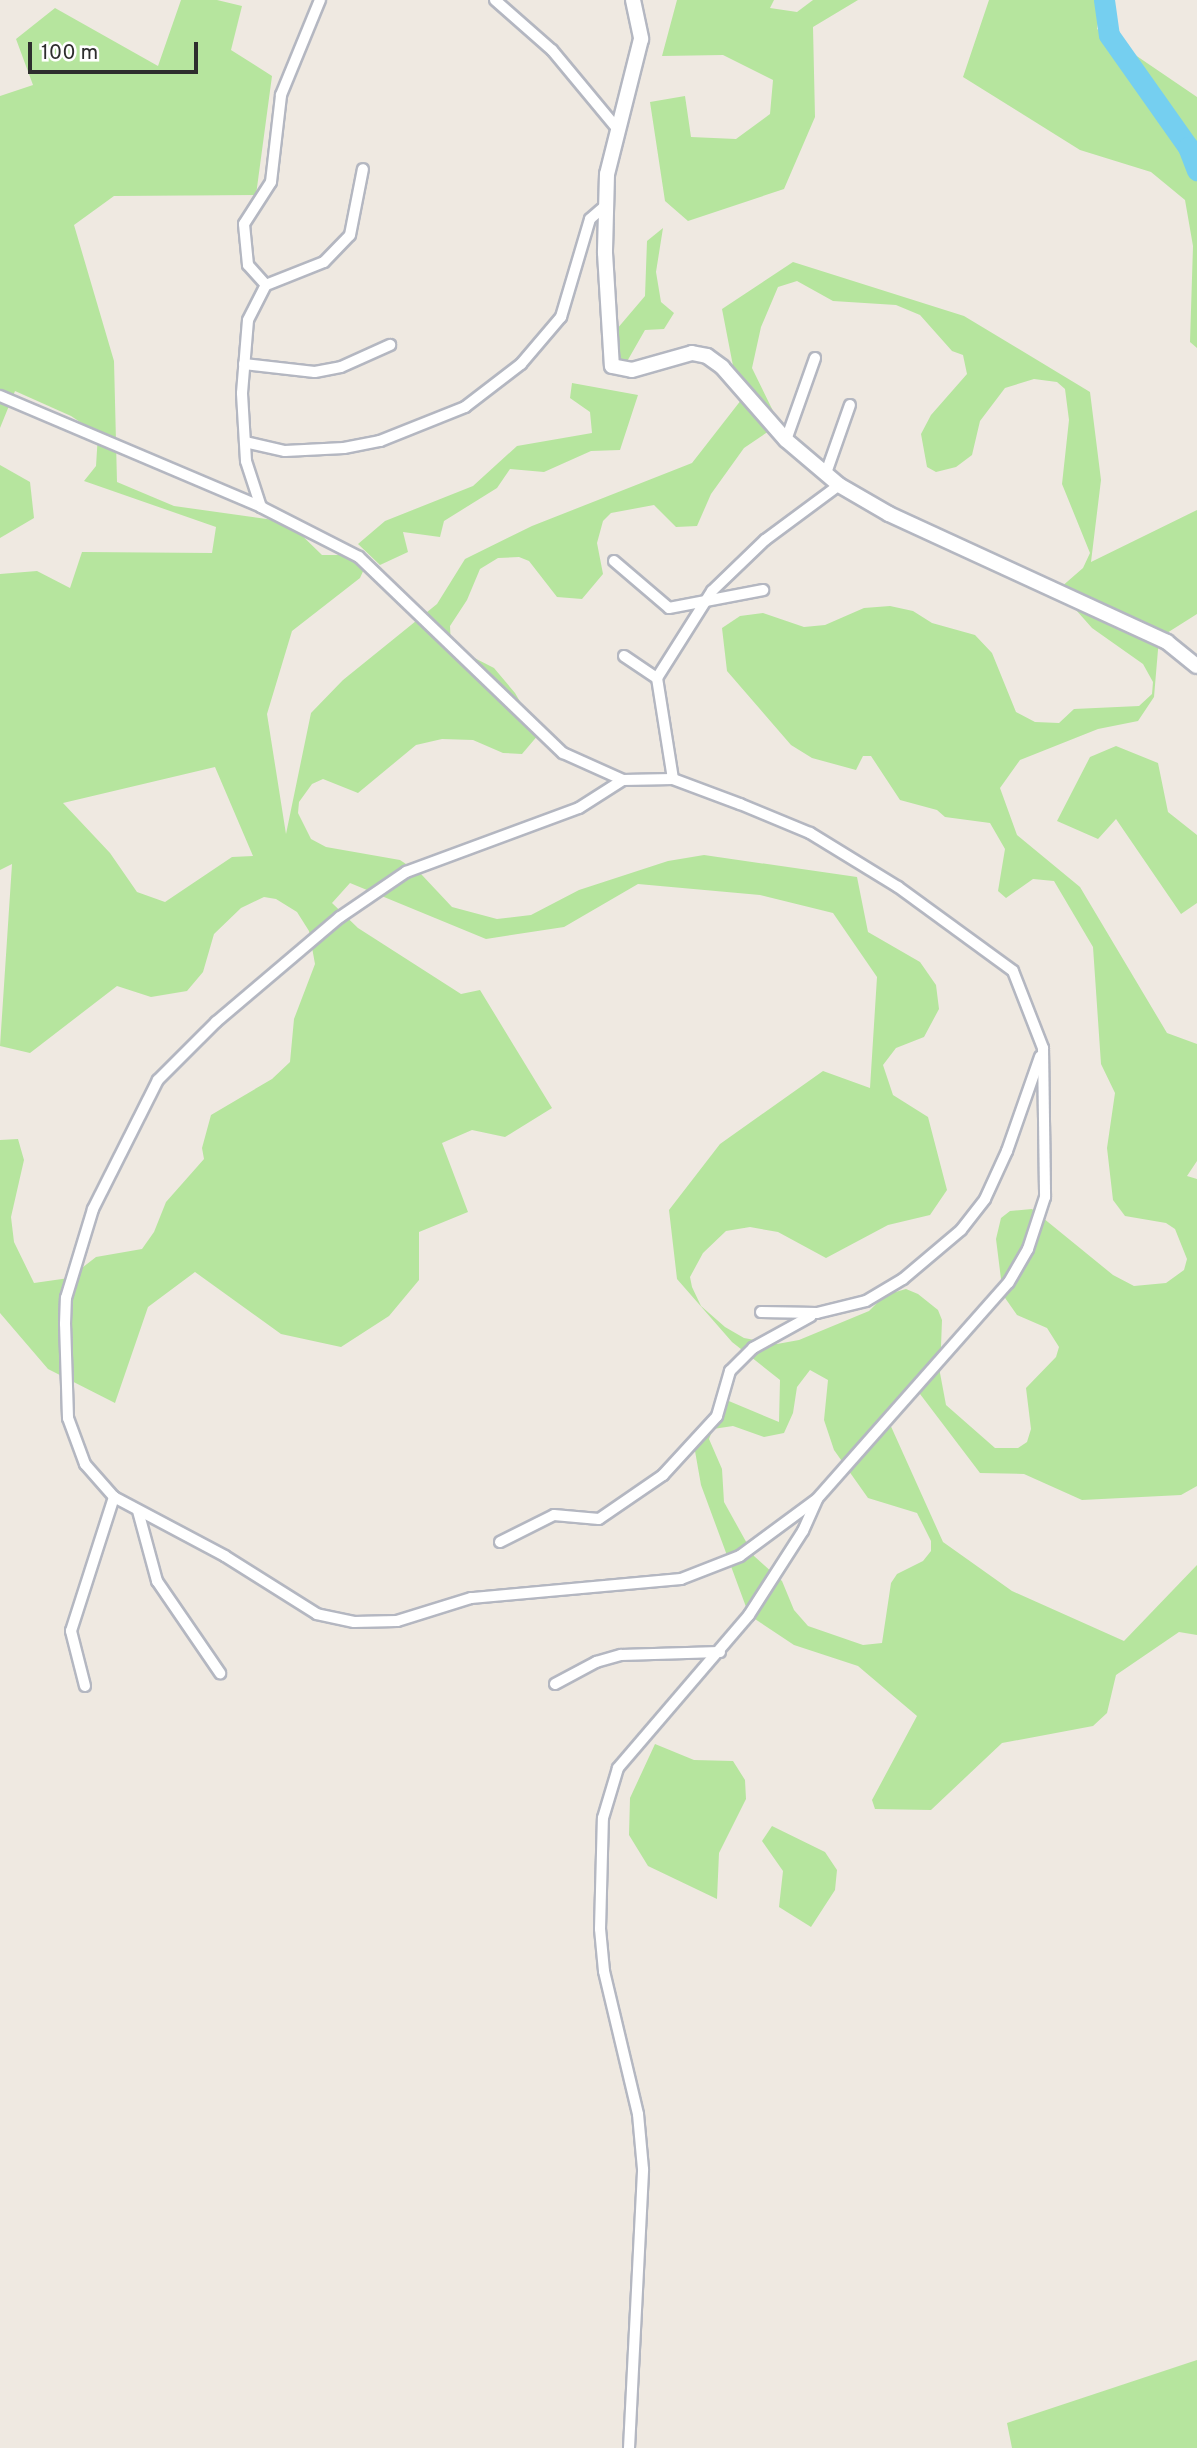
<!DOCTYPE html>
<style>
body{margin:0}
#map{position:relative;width:1197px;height:2448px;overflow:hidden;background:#efe9e1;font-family:Overpass,sans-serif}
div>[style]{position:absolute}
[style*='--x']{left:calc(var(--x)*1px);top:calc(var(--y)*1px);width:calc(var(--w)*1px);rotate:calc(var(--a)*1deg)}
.green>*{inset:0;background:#b6e59e}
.river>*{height:21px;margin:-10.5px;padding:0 10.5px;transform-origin:10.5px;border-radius:10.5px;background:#75cff0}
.roads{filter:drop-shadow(2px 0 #b4b7c1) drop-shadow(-2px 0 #b4b7c1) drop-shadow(0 2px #b4b7c1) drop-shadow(0 -2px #b4b7c1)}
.minor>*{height:10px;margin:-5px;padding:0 5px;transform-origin:5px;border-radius:5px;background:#fff}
.tertiary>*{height:14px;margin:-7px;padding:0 7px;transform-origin:7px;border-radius:7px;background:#fff}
span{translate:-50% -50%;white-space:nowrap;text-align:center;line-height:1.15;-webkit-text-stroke:6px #fff;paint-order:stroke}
.scale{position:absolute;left:28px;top:42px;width:170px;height:32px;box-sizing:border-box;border:4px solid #2e2e2e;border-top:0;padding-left:9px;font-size:21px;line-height:24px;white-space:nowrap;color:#2e2e2e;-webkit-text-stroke:5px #fff;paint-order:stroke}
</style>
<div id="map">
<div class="green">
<div style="clip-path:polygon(evenodd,181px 0,217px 0,242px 6px,231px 50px,272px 76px,256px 195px,114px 196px,74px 225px,114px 361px,117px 482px,174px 506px,288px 522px,322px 555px,342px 555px,365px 567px,360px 578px,292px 631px,267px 714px,286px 834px,311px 713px,343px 680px,437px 604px,465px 559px,532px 526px,692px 463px,745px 395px,734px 371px,722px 309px,793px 262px,964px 316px,1090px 392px,1101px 480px,1091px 562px,1197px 510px,1197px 614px,1159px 638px,1154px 697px,1138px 721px,1098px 729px,1020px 760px,1000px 788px,1017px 835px,1080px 887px,1167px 1033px,1197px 1044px,1197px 1161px,1187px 1176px,1197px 1179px,1197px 1486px,1181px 1495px,1082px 1500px,1024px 1474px,980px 1473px,917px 1390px,889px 1422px,943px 1542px,1012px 1591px,1124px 1641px,1197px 1565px,1197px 1635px,1179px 1632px,1116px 1675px,1107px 1713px,1093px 1726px,1002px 1743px,931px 1810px,875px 1809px,872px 1800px,917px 1716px,858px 1666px,794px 1645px,749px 1615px,701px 1485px,692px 1434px,724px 1399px,779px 1422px,780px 1380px,732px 1342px,677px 1279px,669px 1210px,720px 1144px,823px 1071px,870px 1088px,877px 977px,833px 913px,760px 895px,638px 884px,564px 927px,486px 939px,350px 883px,332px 903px,358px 928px,461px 994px,480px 990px,552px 1108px,505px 1137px,472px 1130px,442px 1143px,468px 1212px,419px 1232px,419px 1280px,389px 1316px,341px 1347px,281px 1334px,195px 1272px,148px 1307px,115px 1403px,48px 1369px,0 1313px,0 1140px,18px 1139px,24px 1160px,11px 1217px,14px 1242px,34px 1283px,69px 1278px,96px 1257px,142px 1249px,154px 1232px,166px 1202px,204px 1159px,202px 1148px,211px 1115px,272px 1079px,290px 1062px,294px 1019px,315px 964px,309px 931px,297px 912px,276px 899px,264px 897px,241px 908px,214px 934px,203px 972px,187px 991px,151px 997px,117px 986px,30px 1053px,0 1046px,12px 864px,0 870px,0 574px,37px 571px,70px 588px,82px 552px,212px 553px,216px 527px,84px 481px,96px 466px,98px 434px,71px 416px,15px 391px,0 428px,0 96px,33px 85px,16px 39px,55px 8px,158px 66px,181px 0,797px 281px,833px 301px,896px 305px,920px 315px,952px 351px,963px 355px,967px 374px,931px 415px,921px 434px,927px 467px,936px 472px,956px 467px,972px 455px,980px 421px,1005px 388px,1034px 379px,1057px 382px,1065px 389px,1069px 420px,1062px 484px,1090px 553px,1083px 568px,1060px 588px,1061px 593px,1092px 628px,1143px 664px,1153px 682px,1152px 694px,1139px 706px,1074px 709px,1059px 723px,1035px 722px,1016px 712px,992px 653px,975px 635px,932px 623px,913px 611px,890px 606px,864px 608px,825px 625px,804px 627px,763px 613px,740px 616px,722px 628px,727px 671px,791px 745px,812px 758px,856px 770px,863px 756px,871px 756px,900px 800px,937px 810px,945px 817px,990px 823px,1005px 849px,998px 891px,1006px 898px,1033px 879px,1054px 881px,1093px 947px,1101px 1064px,1115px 1093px,1107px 1148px,1113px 1200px,1125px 1216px,1166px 1223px,1175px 1229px,1187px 1259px,1184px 1270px,1166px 1283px,1134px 1286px,1113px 1275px,1032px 1209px,1010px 1211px,1001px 1218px,996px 1239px,1003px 1295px,1017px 1315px,1047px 1328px,1059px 1347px,1056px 1357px,1026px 1388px,1031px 1429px,1027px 1442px,1018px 1448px,995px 1448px,946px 1405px,940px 1373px,942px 1320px,938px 1310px,918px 1294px,906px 1289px,885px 1295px,869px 1311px,799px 1340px,777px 1344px,744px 1338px,725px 1327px,701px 1306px,692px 1287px,690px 1277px,703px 1253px,726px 1231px,750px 1227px,778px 1232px,826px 1258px,888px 1225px,930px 1215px,947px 1190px,928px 1117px,893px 1095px,883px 1065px,896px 1048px,924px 1037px,939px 1009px,936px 985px,920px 962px,868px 932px,857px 877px,704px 855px,668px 861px,579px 890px,531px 915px,497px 919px,452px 907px,421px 874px,400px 860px,326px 847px,311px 839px,298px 813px,299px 802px,312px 784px,323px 779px,358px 793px,416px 745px,442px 739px,473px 740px,503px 753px,522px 754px,539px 734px,515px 693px,494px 668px,451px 646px,450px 626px,467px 600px,480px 569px,498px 558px,519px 557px,529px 561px,557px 597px,582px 599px,603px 574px,597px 543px,603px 521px,611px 513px,654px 505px,676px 527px,697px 526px,711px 494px,744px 448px,772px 429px,777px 419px,752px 368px,761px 327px,778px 287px,797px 281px,181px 0,215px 767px,253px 856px,232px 857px,165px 902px,137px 892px,110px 853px,63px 803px,215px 767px,181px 0,810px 1370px,828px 1380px,824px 1420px,834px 1450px,868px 1498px,917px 1513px,931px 1541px,931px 1551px,923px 1561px,897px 1574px,891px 1583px,882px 1643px,863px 1645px,808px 1626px,794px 1610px,782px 1581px,754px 1556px,724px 1502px,722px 1469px,709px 1439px,713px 1429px,733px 1426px,764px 1437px,784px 1433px,793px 1413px,797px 1387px,810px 1370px)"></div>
<div style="clip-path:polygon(677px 0,774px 0,770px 8px,797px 12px,813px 0,858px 0,813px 27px,815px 117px,784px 189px,688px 221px,665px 201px,650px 102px,685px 96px,691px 137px,736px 139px,770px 114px,773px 80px,723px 55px,662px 56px)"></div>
<div style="clip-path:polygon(989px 0,1102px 0,1097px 29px,1197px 97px,1197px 348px,1190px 342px,1193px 246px,1185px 200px,1151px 172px,1080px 150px,963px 77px)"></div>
<div style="clip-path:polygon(663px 228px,656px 272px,661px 302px,674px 313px,664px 329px,645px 330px,625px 365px,612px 362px,611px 336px,645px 296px,647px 241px)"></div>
<div style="clip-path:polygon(572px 383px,638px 395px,620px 450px,591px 451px,544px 472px,510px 469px,497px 488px,444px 521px,440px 537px,403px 532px,408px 552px,380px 565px,358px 544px,385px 521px,473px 486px,517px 446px,592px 433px,590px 412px,570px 398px)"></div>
<div style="clip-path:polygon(0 465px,30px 482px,34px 518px,0 538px)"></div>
<div style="clip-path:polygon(1116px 746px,1158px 763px,1168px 812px,1197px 835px,1197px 903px,1181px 914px,1116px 819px,1098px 839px,1057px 821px,1090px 757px)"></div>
<div style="clip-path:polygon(655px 1744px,694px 1760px,733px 1761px,745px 1780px,746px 1799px,719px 1853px,717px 1899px,648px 1866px,629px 1835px,630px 1798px)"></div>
<div style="clip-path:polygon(772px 1826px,825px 1852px,837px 1870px,835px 1890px,811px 1927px,779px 1907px,783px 1871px,762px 1841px)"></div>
<div style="clip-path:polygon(1197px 2360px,1197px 2448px,1012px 2448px,1007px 2423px)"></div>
</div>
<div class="river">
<div style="--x:1104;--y:0;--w:35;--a:82"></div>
<div style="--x:1109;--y:35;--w:137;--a:54.8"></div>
<div style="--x:1188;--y:147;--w:25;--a:69"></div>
</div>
<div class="roads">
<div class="minor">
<div style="--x:495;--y:0;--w:76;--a:41.3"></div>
<div style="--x:552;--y:50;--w:100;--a:50.3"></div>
<div style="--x:266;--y:285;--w:27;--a:-132"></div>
<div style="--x:248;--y:265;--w:41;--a:-95.6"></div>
<div style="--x:244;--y:224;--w:50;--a:-57.3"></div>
<div style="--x:271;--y:182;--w:88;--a:-83.4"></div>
<div style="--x:281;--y:95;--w:103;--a:-67.7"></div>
<div style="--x:244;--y:364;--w:71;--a:6.4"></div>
<div style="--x:315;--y:372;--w:26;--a:-11"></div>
<div style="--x:341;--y:367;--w:54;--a:-24.2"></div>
<div style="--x:0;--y:396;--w:284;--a:23"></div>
<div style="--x:261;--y:507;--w:110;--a:27"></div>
<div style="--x:359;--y:557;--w:283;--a:43.9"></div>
<div style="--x:563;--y:753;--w:66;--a:24.2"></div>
<div style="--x:623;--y:780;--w:50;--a:-1.1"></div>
<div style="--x:673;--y:779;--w:72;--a:20.5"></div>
<div style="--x:740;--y:804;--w:76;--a:22.5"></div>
<div style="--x:810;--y:833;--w:103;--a:31.5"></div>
<div style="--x:898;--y:887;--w:142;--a:36.1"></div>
<div style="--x:1013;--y:971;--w:83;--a:68.7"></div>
<div style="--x:1043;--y:1048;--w:149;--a:89.2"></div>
<div style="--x:1045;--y:1197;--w:55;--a:108.1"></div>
<div style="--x:1028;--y:1249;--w:39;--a:120"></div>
<div style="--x:1008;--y:1283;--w:288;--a:131.5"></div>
<div style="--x:817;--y:1499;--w:96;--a:143.5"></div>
<div style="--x:740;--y:1556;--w:63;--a:158.7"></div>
<div style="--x:681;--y:1579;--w:211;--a:174.8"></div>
<div style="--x:471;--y:1598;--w:77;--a:162.7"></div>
<div style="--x:397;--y:1621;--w:43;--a:178.7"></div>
<div style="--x:354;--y:1622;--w:38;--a:-168"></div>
<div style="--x:317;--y:1614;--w:109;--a:-147.8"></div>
<div style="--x:225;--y:1556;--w:126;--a:-152"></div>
<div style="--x:114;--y:1497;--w:44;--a:-131.3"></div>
<div style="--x:85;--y:1464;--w:49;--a:-110.3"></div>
<div style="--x:68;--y:1418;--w:94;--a:-91.8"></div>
<div style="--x:65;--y:1324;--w:26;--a:-88"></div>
<div style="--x:66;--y:1298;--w:93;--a:-73.1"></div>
<div style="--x:93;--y:1209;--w:144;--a:-63.3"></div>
<div style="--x:158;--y:1080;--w:82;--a:-45"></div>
<div style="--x:216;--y:1022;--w:162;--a:-40.3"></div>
<div style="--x:340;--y:917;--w:80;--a:-34.3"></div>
<div style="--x:406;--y:872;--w:184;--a:-20.3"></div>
<div style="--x:579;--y:808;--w:52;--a:-32.5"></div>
<div style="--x:786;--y:440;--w:87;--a:-70.5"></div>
<div style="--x:245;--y:442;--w:41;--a:12.7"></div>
<div style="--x:285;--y:451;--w:59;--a:-2.9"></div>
<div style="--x:344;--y:448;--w:37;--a:-11"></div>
<div style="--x:380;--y:441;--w:92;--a:-21.8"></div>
<div style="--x:465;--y:407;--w:71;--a:-37.5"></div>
<div style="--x:521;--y:364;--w:62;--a:-49.6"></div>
<div style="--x:561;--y:317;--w:102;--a:-73.5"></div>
<div style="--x:590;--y:219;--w:23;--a:-41"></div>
<div style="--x:826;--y:473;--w:72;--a:-70.6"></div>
<div style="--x:261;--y:507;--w:48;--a:-108.1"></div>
<div style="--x:246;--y:461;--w:68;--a:-93.4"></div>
<div style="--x:242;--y:393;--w:73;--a:-85.3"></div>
<div style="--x:248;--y:320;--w:39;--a:-63"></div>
<div style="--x:266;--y:285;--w:62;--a:-21.6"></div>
<div style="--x:324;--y:262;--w:37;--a:-46"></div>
<div style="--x:350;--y:235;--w:67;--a:-78.9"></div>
<div style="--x:614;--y:561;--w:72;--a:40.5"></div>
<div style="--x:669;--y:608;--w:96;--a:-10.8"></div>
<div style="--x:624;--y:656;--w:40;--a:34"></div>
<div style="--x:673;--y:779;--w:102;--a:-99"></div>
<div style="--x:657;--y:678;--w:103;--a:-57.7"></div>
<div style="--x:712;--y:591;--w:74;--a:-43.9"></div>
<div style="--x:765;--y:540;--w:92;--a:-36.6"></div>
<div style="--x:761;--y:1312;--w:56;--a:1"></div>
<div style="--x:817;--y:1313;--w:50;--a:-13.8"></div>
<div style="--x:866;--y:1301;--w:43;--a:-30.7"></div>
<div style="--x:903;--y:1279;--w:76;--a:-40.2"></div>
<div style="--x:961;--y:1230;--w:39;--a:-52"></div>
<div style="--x:985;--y:1199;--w:53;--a:-65.4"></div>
<div style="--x:1007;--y:1151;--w:100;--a:-70.7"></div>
<div style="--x:138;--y:1511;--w:73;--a:74.8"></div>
<div style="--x:157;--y:1581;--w:112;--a:55.6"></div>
<div style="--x:500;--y:1542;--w:60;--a:-26.6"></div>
<div style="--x:554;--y:1515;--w:45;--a:5.1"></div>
<div style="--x:599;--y:1519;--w:78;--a:-34.5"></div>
<div style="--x:663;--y:1475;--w:80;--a:-47.5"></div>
<div style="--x:717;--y:1416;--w:47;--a:-73.9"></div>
<div style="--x:730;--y:1371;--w:33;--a:-45"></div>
<div style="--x:753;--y:1348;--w:66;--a:-28.9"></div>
<div style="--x:555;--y:1684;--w:47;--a:-28.2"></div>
<div style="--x:596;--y:1662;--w:26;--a:-16"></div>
<div style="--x:621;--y:1655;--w:99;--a:-1.7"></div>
<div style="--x:85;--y:1686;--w:57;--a:-104.3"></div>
<div style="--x:71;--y:1631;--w:141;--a:-72.2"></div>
<div style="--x:629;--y:2448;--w:279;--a:-87.1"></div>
<div style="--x:643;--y:2169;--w:55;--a:-95.2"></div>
<div style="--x:638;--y:2114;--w:147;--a:-103.4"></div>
<div style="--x:604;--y:1971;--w:42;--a:-95.4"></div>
<div style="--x:600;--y:1929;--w:111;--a:-88.5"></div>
<div style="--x:603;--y:1818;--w:52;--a:-73.3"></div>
<div style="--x:618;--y:1768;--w:201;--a:-49.4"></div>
<div style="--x:749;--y:1615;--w:100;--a:-57.3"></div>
<div style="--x:803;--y:1531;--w:34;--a:-66"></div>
</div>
<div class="tertiary">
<div style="--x:633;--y:0;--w:40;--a:78"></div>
<div style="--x:641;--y:39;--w:139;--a:104.1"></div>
<div style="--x:607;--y:174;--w:79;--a:91.5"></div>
<div style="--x:605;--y:253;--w:113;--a:86.5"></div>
<div style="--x:612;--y:366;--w:20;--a:11"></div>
<div style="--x:632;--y:370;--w:62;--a:-15.8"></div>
<div style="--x:692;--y:353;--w:15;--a:11"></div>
<div style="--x:707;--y:356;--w:19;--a:36"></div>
<div style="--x:722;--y:367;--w:97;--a:48.8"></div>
<div style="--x:786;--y:440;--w:70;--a:40.3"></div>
<div style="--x:839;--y:485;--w:58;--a:30.1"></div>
<div style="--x:889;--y:514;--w:306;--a:24.7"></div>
<div style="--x:1167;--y:642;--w:38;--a:39"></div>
</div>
</div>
<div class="scale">100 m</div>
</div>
